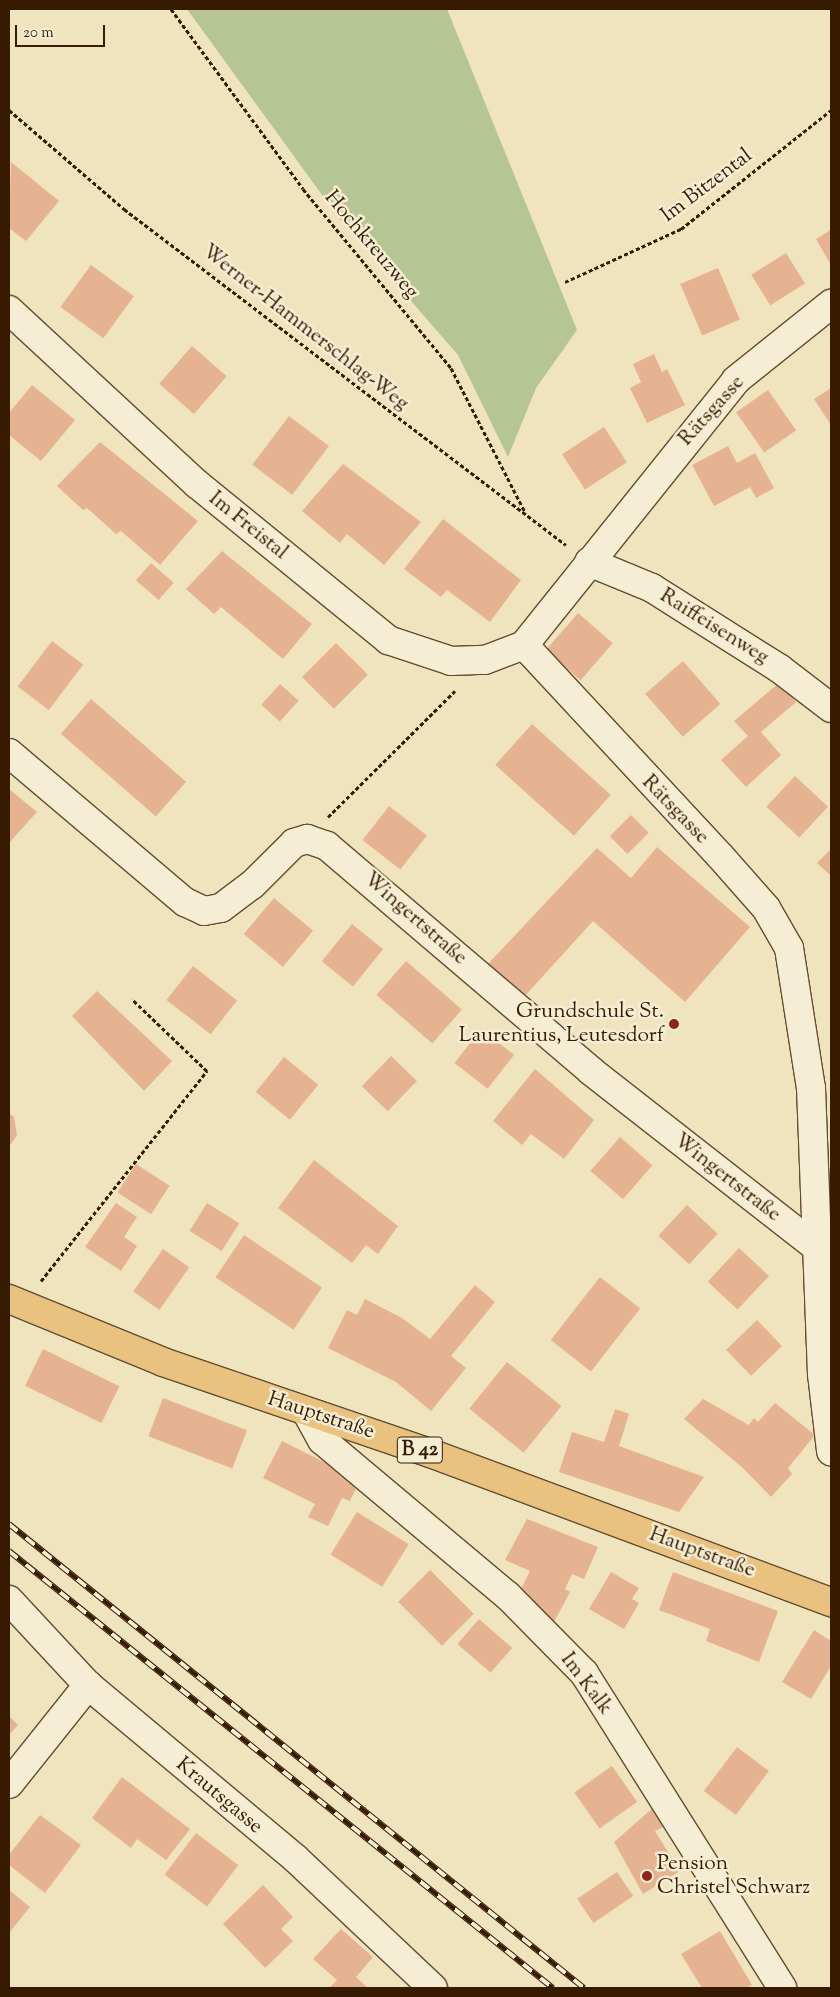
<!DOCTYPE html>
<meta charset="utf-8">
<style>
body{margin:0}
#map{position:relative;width:840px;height:1997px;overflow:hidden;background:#efe4bd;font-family:"Sorts Mill Goudy",serif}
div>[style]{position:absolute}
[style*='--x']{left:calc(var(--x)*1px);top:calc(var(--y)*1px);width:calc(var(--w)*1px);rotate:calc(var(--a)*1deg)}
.green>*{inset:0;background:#b5c594}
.building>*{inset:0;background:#e6b392;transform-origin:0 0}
.path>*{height:3px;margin-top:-1.5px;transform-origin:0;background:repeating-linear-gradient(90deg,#361b00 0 4px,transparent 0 6.5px)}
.roads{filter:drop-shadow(1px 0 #644d2f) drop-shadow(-1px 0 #644d2f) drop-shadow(0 1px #644d2f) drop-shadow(0 -1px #644d2f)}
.minor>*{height:28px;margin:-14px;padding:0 14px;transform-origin:14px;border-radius:14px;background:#f5edd4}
.primary>*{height:28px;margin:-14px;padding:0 14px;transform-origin:14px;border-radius:14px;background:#e8c27e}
.rail>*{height:5.5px;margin-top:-2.75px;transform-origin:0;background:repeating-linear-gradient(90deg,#f5edd4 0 11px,#361b00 0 22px);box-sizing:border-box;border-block:1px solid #361b00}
.dots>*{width:14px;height:14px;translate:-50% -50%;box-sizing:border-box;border:2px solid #f5edd4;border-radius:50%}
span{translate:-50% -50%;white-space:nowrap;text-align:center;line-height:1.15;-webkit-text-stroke:5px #f5edd4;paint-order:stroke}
.shield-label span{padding:1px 4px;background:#f5edd4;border:1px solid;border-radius:4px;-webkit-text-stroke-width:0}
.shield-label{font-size:20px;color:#361b00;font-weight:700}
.street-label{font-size:21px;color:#361b00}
.poi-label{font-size:21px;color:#361b00}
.right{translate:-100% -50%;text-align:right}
.left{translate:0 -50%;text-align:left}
.frame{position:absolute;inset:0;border:10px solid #361b00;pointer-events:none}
.scale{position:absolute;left:15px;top:25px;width:90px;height:22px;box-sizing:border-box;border:2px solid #361b00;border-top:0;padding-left:6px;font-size:15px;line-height:18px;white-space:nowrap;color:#361b00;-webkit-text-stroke:4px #f5edd4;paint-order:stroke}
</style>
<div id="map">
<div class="green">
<div style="clip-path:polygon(187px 9px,447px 9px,577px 330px,536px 388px,508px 457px,458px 355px,338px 217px)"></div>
</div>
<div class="building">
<div style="clip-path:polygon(11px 162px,59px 201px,26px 241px,9px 228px)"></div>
<div style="clip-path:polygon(831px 230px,831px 265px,816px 239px)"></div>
<div style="left:786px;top:253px;width:36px;height:41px;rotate:58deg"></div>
<div style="left:91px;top:265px;width:53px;height:52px;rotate:36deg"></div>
<div style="left:718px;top:268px;width:56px;height:41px;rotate:67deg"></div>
<div style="left:192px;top:346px;width:46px;height:50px;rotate:41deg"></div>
<div style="clip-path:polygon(654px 354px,662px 372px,667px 369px,685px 405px,647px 423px,630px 388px,641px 382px,633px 364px)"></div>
<div style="clip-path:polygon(32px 385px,75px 420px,41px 461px,9px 435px,9px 413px)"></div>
<div style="clip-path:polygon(831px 388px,831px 425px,814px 399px)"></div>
<div style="left:768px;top:390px;width:49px;height:39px;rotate:55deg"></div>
<div style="left:289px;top:416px;width:50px;height:61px;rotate:37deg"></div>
<div style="left:604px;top:427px;width:42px;height:50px;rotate:57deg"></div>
<div style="clip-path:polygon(100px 442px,198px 521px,160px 565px,121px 531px,116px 534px,87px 508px,83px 510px,57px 486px)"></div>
<div style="clip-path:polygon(728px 446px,737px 463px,755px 453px,774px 488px,756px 498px,750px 487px,714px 506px,692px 465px)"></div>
<div style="clip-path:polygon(343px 464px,421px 522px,384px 565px,347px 534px,340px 543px,302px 511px)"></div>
<div style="clip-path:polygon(443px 519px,521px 580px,490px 622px,447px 590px,441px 597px,404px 569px)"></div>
<div style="clip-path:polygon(222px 551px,312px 624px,283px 659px,221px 607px,214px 614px,186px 589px)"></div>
<div style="left:151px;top:563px;width:30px;height:23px;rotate:41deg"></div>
<div style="left:578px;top:613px;width:46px;height:49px;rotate:41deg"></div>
<div style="left:52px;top:641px;width:39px;height:57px;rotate:37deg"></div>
<div style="left:336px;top:643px;width:45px;height:48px;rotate:45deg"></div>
<div style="left:683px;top:661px;width:57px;height:50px;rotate:49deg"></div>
<div style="clip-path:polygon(779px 683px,796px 702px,761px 732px,781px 755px,746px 787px,721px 760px,748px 736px,734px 721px)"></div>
<div style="left:280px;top:684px;width:25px;height:28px;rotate:42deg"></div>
<div style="left:91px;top:699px;width:126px;height:46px;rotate:41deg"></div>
<div style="left:532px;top:724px;width:106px;height:55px;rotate:42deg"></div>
<div style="left:795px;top:776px;width:45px;height:42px;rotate:43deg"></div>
<div style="clip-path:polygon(9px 789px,37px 812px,9px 843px)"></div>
<div style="left:389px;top:806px;width:48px;height:43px;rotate:38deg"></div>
<div style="left:631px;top:815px;width:25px;height:30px;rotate:45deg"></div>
<div style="clip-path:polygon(657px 847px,750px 927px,685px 1002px,593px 921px,524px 997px,488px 964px,597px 848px,631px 878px)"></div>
<div style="clip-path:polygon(831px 849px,831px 876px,817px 863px)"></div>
<div style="left:274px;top:898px;width:51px;height:47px;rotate:40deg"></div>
<div style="left:352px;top:924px;width:40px;height:48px;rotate:39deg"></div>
<div style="left:406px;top:961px;width:74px;height:45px;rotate:41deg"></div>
<div style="left:193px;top:966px;width:56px;height:43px;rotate:38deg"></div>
<div style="clip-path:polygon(97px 991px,172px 1061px,144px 1091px,72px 1016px)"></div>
<div style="left:481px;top:1029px;width:42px;height:43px;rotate:38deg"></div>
<div style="left:391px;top:1056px;width:36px;height:42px;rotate:44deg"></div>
<div style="left:284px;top:1057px;width:44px;height:45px;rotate:39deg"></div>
<div style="clip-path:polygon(535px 1069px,594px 1120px,564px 1159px,531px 1134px,522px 1145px,493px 1121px)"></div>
<div style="clip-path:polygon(9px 1113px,14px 1117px,17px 1135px,9px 1147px)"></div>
<div style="left:620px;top:1137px;width:43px;height:45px;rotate:41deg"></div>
<div style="clip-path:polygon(314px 1160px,398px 1226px,378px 1254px,366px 1245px,352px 1263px,278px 1208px)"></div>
<div style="left:136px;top:1164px;width:40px;height:34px;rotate:33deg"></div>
<div style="clip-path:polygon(116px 1203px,137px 1217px,124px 1237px,137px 1246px,121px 1271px,85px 1247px)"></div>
<div style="left:207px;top:1203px;width:38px;height:33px;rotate:32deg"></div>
<div style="left:687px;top:1205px;width:42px;height:42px;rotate:43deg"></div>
<div style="left:244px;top:1235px;width:94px;height:51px;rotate:34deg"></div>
<div style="left:739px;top:1248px;width:41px;height:46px;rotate:43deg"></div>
<div style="left:163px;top:1249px;width:32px;height:52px;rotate:35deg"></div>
<div style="left:600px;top:1277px;width:51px;height:80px;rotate:38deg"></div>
<div style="clip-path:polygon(475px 1285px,495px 1302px,451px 1356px,466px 1368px,431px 1411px,396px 1382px,328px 1348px,347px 1310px,357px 1315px,365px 1299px,402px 1318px,430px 1339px)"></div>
<div style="left:757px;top:1320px;width:36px;height:43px;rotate:46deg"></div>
<div style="left:43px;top:1349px;width:85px;height:41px;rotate:26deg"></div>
<div style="left:507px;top:1362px;width:70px;height:60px;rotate:39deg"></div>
<div style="left:163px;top:1398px;width:90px;height:41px;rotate:21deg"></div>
<div style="clip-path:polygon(703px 1399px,749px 1425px,754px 1418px,758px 1422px,775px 1403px,815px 1435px,788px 1468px,792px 1474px,771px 1497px,743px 1468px,684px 1419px)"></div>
<div style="clip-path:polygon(615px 1409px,629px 1414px,619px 1446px,704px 1477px,679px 1512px,559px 1472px,572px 1432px,604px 1442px)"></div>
<div style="clip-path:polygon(282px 1441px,360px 1480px,350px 1501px,342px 1498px,328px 1526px,308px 1517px,315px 1504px,263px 1478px)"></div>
<div style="left:357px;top:1512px;width:61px;height:50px;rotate:32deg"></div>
<div style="clip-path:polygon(527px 1519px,598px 1547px,584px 1579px,572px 1574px,565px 1589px,570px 1592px,554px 1622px,519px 1593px,530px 1571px,505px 1560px)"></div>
<div style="left:430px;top:1570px;width:62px;height:45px;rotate:45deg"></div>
<div style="clip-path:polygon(611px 1572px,639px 1588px,632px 1599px,639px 1603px,624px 1629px,589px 1609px)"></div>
<div style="clip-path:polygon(673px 1572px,778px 1611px,759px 1662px,706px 1641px,710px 1629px,659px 1610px)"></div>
<div style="left:479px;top:1619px;width:44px;height:33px;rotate:41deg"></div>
<div style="clip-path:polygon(814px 1630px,831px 1641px,831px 1666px,811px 1699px,782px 1682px)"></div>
<div style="clip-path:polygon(9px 1716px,18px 1725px,9px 1735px)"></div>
<div style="left:737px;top:1747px;width:40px;height:55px;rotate:37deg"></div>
<div style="left:612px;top:1766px;width:44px;height:46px;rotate:55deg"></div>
<div style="clip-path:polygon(122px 1777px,190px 1829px,166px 1860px,137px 1839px,131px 1848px,92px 1818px)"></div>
<div style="clip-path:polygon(654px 1807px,667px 1825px,655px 1831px,680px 1871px,643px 1894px,614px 1842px)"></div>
<div style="clip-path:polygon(40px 1815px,81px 1845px,45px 1893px,9px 1865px,9px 1855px)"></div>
<div style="left:196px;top:1833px;width:53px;height:52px;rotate:37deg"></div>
<div style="left:617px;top:1872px;width:29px;height:48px;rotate:56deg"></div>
<div style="clip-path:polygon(263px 1885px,293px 1917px,281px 1929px,293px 1941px,265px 1968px,223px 1924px)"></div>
<div style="clip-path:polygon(9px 1890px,30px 1907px,9px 1933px)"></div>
<div style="clip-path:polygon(341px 1929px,373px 1957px,356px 1977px,368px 1988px,329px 1988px,337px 1980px,313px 1959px)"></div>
<div style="clip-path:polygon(720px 1931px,752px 1985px,746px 1988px,702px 1988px,681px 1954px)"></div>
</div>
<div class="path">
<div style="--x:171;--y:9;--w:223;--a:53.7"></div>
<div style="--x:303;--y:189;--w:232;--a:50.4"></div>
<div style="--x:451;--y:368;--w:162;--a:62.8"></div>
<div style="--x:9;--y:110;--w:152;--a:40.7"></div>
<div style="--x:124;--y:209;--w:555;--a:37.24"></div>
<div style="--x:565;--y:282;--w:128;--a:-24.6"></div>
<div style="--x:681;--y:229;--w:191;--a:-38.4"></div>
<div style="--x:328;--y:817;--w:179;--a:-44.8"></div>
<div style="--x:41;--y:1281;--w:268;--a:-51.7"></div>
<div style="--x:207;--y:1071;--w:104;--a:-136.2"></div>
</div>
<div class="roads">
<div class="minor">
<div style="--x:9;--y:310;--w:256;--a:42.8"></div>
<div style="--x:197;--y:484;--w:247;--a:39.2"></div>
<div style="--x:388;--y:640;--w:66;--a:18.4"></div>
<div style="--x:451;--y:661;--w:34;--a:-2"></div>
<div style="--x:485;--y:660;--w:42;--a:-21"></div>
<div style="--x:589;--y:562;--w:68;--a:22.4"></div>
<div style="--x:652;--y:588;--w:151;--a:32.3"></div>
<div style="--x:780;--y:669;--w:64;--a:37.4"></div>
<div style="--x:524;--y:645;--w:289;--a:47.1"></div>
<div style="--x:721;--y:857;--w:68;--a:48.6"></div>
<div style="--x:766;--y:908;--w:46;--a:60.1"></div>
<div style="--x:789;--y:948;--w:142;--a:81.1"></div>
<div style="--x:811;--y:1088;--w:286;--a:87.8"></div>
<div style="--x:822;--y:1374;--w:78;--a:83.3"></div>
<div style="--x:524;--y:645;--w:339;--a:-51.3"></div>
<div style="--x:736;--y:380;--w:122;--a:-38.7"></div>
<div style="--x:9;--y:753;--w:231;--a:40.3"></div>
<div style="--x:185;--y:902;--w:21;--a:25"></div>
<div style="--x:204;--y:911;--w:17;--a:-10"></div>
<div style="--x:221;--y:908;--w:39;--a:-37"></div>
<div style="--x:252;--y:885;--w:59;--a:-45"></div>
<div style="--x:294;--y:843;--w:14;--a:-17"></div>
<div style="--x:307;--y:839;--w:21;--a:19"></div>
<div style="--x:327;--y:846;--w:347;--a:40.4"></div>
<div style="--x:591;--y:1071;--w:286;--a:38"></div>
<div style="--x:307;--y:1413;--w:31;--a:61"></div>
<div style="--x:322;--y:1440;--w:243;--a:40"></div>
<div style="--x:508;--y:1596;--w:108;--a:45.4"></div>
<div style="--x:584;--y:1673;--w:372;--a:57.8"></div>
<div style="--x:9;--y:1600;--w:116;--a:47.1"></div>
<div style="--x:88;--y:1685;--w:271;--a:39.9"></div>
<div style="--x:296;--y:1859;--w:188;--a:43.3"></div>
<div style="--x:9;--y:1784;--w:127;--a:-51.4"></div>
</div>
<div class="primary">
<div style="--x:9;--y:1299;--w:166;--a:22.2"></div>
<div style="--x:163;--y:1362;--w:282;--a:18.8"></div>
<div style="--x:430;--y:1453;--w:428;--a:20.4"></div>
</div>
</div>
<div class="rail">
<div style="--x:9;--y:1524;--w:739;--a:38.9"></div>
<div style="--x:9;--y:1551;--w:698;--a:38.78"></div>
</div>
<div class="dots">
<div style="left:674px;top:1024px;background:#8f2418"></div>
<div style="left:647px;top:1876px;background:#8f2418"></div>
</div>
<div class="shield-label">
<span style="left:420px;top:1450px">B 42</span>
</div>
<div class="street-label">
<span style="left:707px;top:186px;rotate:-37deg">Im Bitzental</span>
<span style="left:371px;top:245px;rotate:50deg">Hochkreuzweg</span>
<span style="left:305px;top:328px;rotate:38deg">Werner-Hammerschlag-Weg</span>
<span style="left:712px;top:411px;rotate:-48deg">Rätsgasse</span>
<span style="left:248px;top:526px;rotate:39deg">Im Freistal</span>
<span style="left:714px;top:627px;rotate:32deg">Raiffeisenweg</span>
<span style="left:675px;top:810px;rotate:46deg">Rätsgasse</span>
<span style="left:415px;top:919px;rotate:41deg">Wingertstraße</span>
<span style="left:727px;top:1178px;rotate:38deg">Wingertstraße</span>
<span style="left:321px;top:1416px;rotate:18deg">Hauptstraße</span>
<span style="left:702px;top:1553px;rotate:20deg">Hauptstraße</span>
<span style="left:586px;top:1684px;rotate:53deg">Im Kalk</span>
<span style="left:219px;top:1796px;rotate:40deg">Krautsgasse</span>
</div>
<div class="poi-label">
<span class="right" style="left:664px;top:1024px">Grundschule St.<br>Laurentius, Leutesdorf</span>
<span class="left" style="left:657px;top:1876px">Pension<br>Christel Schwarz</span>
</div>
<div class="frame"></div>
<div class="scale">20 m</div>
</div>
